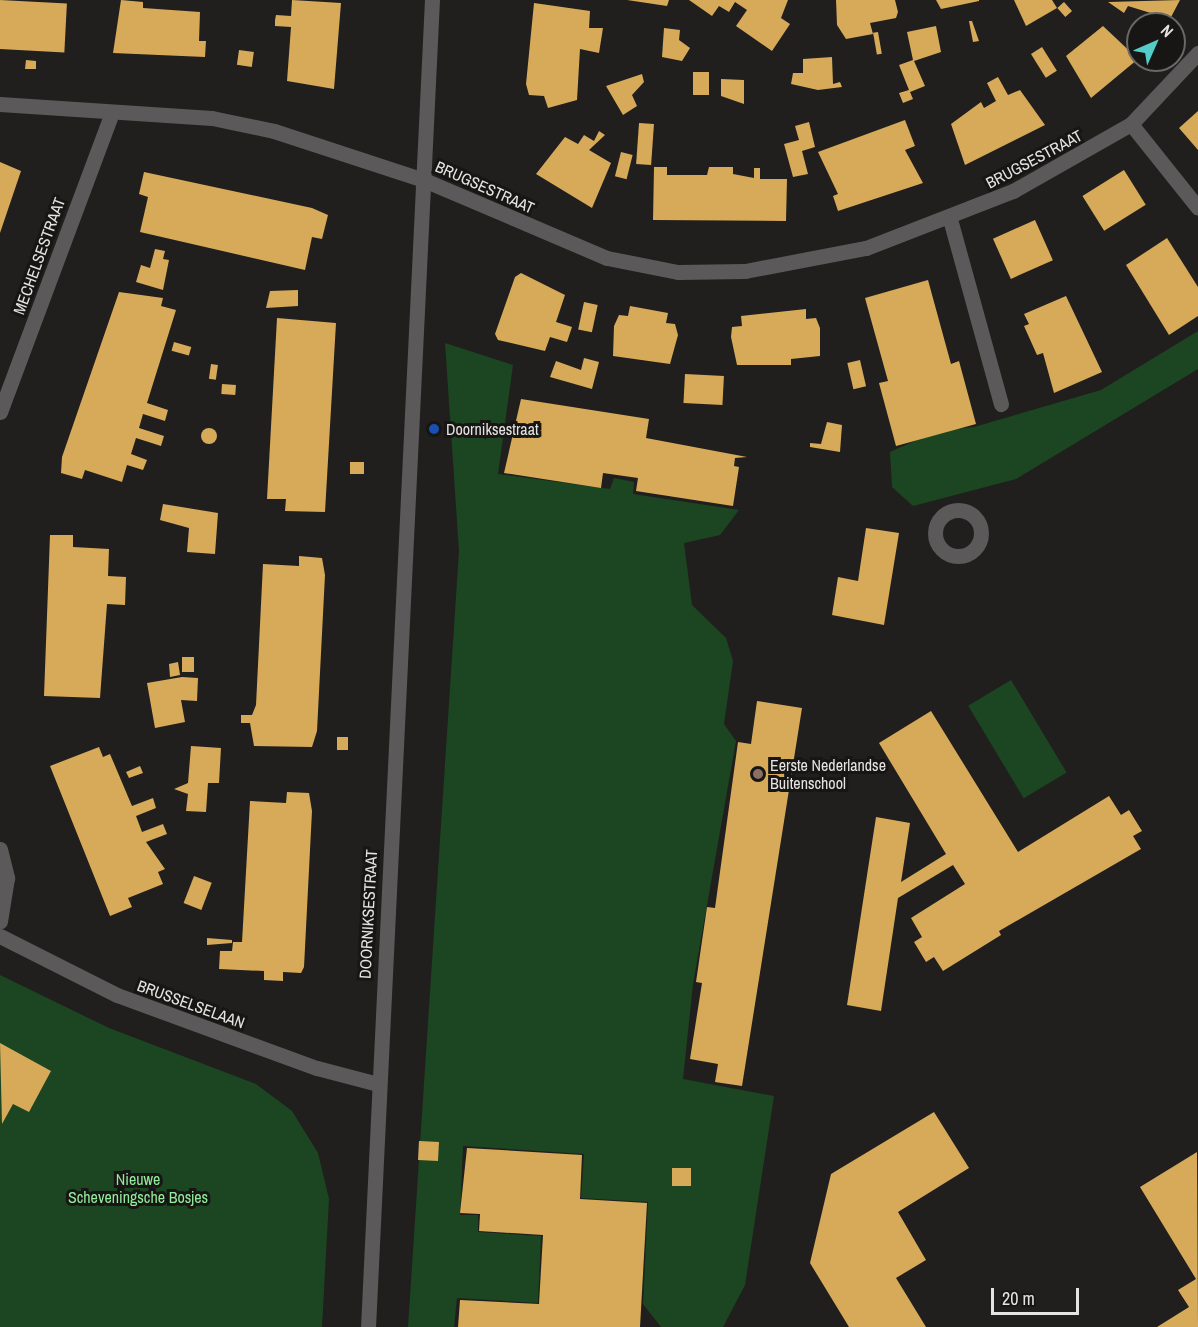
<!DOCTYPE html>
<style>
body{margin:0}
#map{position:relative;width:1198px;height:1327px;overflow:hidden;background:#211f1d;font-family:"Archivo Narrow",sans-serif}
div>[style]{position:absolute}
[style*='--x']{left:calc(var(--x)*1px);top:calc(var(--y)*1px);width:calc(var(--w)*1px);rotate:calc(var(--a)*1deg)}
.green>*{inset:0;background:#1b4621;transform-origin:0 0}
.building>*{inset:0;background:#d7aa5a;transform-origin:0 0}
.round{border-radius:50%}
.lane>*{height:15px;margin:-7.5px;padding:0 7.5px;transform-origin:7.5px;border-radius:7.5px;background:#5b595a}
.lane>.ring{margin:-7.5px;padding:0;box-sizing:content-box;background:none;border:15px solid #5b595a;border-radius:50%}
.street>*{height:15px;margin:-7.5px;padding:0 7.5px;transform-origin:7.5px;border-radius:7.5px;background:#5b595a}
.dots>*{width:16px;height:16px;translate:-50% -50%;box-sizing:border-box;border:3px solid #171614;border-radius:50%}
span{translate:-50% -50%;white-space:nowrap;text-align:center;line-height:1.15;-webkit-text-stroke:6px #171614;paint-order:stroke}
.street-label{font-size:16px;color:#e5e4e3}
.poi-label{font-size:16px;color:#e5e4e3}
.left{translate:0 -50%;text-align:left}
.park-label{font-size:16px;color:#91ec9b}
.north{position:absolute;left:1126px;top:12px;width:60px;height:60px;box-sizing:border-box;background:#171614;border:2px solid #696867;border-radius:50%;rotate:45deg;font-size:16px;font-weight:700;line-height:24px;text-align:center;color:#e5e4e3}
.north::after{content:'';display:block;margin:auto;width:21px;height:27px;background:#54cdc8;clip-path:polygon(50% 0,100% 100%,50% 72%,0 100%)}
.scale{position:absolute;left:991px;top:1288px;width:88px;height:27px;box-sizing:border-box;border:3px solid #e5e4e3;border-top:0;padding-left:8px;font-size:18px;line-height:21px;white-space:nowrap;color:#e5e4e3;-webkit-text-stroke:4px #171614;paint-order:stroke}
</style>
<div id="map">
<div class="green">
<div style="clip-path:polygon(1198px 331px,1198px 369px,1016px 479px,913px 506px,892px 487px,890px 452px,937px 431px,974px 427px,1101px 390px)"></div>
<div style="clip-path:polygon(445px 343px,513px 365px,498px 474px,610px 489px,614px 478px,634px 482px,633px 494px,739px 510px,720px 535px,684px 543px,692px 605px,726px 638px,733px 661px,724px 724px,736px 741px,693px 984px,683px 1079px,774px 1096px,745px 1285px,723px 1327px,661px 1327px,643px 1304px,648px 1202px,581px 1198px,584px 1154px,463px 1146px,460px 1215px,478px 1215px,478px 1232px,541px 1236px,538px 1303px,457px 1298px,454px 1327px,408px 1327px,459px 551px)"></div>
<div style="left:1011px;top:680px;width:108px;height:50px;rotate:59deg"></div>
<div style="clip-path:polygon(0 975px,109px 1028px,256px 1084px,292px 1111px,318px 1153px,329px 1199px,322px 1327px,0 1327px)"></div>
</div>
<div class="building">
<div style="left:0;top:0;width:67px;height:49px;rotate:3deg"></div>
<div style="clip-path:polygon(121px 0,143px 2px,143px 8px,200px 12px,199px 41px,206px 41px,205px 57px,113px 53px)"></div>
<div style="clip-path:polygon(292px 0,341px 3px,334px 89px,287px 81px,291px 27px,275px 26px,275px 20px,276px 15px,291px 16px)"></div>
<div style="clip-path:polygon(627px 0,669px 0,667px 6px)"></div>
<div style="clip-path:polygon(689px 0,788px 0,781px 18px,790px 24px,772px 51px,736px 26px,747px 10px,735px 2px,729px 12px,719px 6px,712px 16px)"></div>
<div style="clip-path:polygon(836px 0,895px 0,898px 12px,896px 18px,870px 23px,873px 34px,846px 39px,837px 25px)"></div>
<div style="clip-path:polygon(936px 0,979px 0,979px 1px,941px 9px)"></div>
<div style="clip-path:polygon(1014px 0,1052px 0,1057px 8px,1026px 26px)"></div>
<div style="clip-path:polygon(1180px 0,1170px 19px,1128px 6px,1124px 13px,1108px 2px)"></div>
<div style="left:1064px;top:2px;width:12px;height:9px;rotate:48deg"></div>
<div style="clip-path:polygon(534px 3px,590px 11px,589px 28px,603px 28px,599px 53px,580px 49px,577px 100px,548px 108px,544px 96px,529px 95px,526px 84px)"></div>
<div style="clip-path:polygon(969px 21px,972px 21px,979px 41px,973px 42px)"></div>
<div style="clip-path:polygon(936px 26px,941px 52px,914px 61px,925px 86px,910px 92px,913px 99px,903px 103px,899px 93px,909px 90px,899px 65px,913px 60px,907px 32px)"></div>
<div style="clip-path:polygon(1103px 26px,1138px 59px,1091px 98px,1066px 56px)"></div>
<div style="clip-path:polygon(664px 28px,680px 30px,679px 40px,690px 48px,682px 61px,662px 57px)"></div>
<div style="left:878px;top:32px;width:22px;height:5px;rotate:80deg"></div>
<div style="left:1042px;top:47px;width:28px;height:13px;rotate:58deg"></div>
<div style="left:239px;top:50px;width:15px;height:15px;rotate:8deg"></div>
<div style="clip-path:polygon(832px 57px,833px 84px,840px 82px,842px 87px,818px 90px,791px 84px,793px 73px,803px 73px,803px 59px)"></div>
<div style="clip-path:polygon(26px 60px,36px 61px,36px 69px,25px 69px)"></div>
<div style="left:693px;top:72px;width:16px;height:23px"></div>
<div style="clip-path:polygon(642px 74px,644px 82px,632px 95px,637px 106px,623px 115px,606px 86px)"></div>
<div style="clip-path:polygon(998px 77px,1008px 95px,1020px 90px,1045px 125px,965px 165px,951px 124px,981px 102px,984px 108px,996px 101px,987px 83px)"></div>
<div style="clip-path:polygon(721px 79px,744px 80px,744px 104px,721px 96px)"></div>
<div style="clip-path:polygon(1198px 111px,1198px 150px,1179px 128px)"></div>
<div style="clip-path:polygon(905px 120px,915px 146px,905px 150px,923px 183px,838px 211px,833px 196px,838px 194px,818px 152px)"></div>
<div style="clip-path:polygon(809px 122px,815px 147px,802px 151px,808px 174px,793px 177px,784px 144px,799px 140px,795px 126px)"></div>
<div style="left:639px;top:123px;width:15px;height:41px;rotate:4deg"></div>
<div style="clip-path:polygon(599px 131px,605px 135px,589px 150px,611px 163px,592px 208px,536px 174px,565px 137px,578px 144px,584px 135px,594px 141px)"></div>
<div style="left:621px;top:152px;width:12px;height:25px;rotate:14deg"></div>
<div style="clip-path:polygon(0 162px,21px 171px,0 233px)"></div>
<div style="clip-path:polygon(654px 167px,667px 167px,667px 175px,707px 175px,709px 167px,733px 167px,733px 174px,754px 178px,754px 168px,760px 168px,760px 179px,787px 179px,786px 221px,653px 220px)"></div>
<div style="left:1124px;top:170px;width:41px;height:49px;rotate:58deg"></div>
<div style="clip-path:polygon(144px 172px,312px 208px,328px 215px,322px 239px,312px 237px,305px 270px,140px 232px,148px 197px,139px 194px)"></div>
<div style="left:1035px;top:220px;width:44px;height:46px;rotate:66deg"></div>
<div style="clip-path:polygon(1167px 238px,1198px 287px,1198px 316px,1169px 335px,1126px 265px)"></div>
<div style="clip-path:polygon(155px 249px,165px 251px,163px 259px,169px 260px,163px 290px,136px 282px,141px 265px,150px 268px)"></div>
<div style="clip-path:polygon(521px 273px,565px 295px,556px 322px,572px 327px,567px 342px,550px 337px,545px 351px,498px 340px,495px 334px,515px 277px)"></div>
<div style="clip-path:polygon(928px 280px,951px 364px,959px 361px,976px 424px,896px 446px,879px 383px,888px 381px,865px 298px)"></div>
<div style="clip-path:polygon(298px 290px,298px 306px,266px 308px,270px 291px)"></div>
<div style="clip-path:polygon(119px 292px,163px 298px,161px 306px,176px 310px,147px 403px,168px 410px,165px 421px,143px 414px,139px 428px,164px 436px,161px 446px,136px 438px,131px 454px,147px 460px,143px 470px,127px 465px,122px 482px,85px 470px,82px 479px,61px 473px,62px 457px)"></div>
<div style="clip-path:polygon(1066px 296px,1102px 372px,1054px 393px,1043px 353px,1037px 355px,1024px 326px,1029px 324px,1024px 314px)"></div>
<div style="left:584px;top:302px;width:14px;height:28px;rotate:12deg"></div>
<div style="clip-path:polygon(630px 306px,668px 313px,666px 323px,675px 324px,678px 335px,670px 364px,613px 356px,614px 326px,619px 315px,628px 316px)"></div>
<div style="clip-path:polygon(806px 309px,806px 319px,816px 318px,820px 328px,820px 356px,791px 359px,791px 365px,737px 365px,731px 337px,732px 327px,742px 326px,741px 316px)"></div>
<div style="clip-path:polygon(277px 318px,336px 323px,325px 512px,285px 511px,286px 499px,267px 499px)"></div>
<div style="left:174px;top:342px;width:18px;height:9px;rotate:16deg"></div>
<div style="clip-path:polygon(584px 358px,599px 362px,592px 389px,550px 377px,556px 361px,581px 370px)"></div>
<div style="left:860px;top:360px;width:27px;height:13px;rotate:77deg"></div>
<div style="left:211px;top:364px;width:7px;height:15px;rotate:8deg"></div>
<div style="left:685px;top:374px;width:39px;height:29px;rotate:3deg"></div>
<div style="left:222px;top:384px;width:14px;height:10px;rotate:4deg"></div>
<div style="clip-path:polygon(521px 399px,649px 419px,646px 438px,747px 457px,735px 458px,734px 466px,739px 467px,733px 506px,636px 491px,638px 478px,603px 473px,601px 488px,504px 473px)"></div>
<div style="clip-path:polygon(827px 422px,842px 425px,840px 452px,810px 447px,810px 443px,821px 444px)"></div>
<div class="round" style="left:201px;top:428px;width:16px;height:16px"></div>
<div style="left:350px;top:462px;width:14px;height:12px"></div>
<div style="clip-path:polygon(163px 504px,218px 513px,215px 554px,187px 552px,189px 528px,160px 520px)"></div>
<div style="clip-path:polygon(866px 528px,899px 533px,884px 625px,832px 615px,838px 577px,858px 581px)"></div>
<div style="clip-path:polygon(50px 535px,73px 535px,73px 547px,109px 549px,108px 576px,126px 577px,125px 605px,107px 604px,100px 698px,44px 696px)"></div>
<div style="clip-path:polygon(299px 556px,322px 558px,325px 575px,317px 731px,312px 747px,254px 746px,250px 723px,241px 723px,241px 715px,252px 715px,256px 705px,263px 564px,299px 566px)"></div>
<div style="left:182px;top:657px;width:12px;height:15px"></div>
<div style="clip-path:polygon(178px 662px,180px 675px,170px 677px,169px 664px)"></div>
<div style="clip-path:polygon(182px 677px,198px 678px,197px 701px,181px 700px,185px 722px,155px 728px,147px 683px)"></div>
<div style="clip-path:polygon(757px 701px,802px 708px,742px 1086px,715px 1082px,718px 1064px,690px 1059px,702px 983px,696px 982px,707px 907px,715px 908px,738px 742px,751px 744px)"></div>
<div style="clip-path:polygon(931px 711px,1018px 852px,1109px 796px,1121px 815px,1129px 810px,1142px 831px,1133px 836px,1141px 849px,999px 931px,1001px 935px,943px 971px,934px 957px,926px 962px,914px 942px,922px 937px,911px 918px,965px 884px,953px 865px,898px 898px,881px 1011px,847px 1005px,876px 817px,910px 823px,901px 882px,946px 854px,879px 743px)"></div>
<div style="left:337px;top:737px;width:11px;height:13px"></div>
<div style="clip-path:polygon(191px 746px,221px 748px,219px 783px,208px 783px,206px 812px,186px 811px,188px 794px,174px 789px,188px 783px)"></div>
<div style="clip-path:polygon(99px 747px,103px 757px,110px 754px,132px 806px,153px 798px,156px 808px,136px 816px,142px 832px,163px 824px,167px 834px,146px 842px,165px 869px,158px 872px,163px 884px,128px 898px,132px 907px,110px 916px,50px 766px)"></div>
<div style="clip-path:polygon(140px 766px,143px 773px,129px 778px,126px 772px)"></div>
<div style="clip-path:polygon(287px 792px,309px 793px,312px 811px,304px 967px,301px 973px,283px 972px,283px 981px,264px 980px,264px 971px,219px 969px,220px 951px,232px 951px,233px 942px,242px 942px,250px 801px,286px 803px)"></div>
<div style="left:194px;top:876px;width:19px;height:29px;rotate:21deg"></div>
<div style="clip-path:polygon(207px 938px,232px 940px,232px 943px,207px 945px)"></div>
<div style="clip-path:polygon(0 1043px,51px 1071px,29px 1112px,13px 1104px,2px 1124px)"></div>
<div style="clip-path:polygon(934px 1112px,969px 1168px,898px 1212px,926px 1260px,896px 1278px,926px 1327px,849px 1327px,810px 1263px,831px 1174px)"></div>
<div style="left:419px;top:1141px;width:20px;height:19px;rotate:3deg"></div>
<div style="clip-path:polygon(467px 1148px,582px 1155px,580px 1199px,647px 1203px,640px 1327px,458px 1327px,460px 1300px,539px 1304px,543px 1235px,479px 1231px,480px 1214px,460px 1213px)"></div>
<div style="clip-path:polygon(1197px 1152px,1198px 1327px,1157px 1327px,1189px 1307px,1178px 1290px,1196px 1279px,1140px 1187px)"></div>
<div style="left:672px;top:1168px;width:19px;height:18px"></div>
</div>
<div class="lane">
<div class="ring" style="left:935px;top:510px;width:31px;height:31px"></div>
</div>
<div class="street">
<div style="--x:0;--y:104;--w:212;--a:3.8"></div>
<div style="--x:212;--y:118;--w:63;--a:11.8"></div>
<div style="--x:274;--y:131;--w:158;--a:18.1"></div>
<div style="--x:424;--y:180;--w:199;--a:23.1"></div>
<div style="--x:607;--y:258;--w:72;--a:11.2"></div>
<div style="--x:678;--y:272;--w:67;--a:-0.9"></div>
<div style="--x:745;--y:271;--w:123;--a:-10.8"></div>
<div style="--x:866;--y:248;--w:158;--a:-21.2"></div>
<div style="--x:1013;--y:191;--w:136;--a:-29.6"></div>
<div style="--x:1131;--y:124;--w:98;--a:-46.7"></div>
<div style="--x:1131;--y:124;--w:107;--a:51.4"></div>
<div style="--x:950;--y:219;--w:192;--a:74.6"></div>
<div style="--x:0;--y:412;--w:320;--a:-69.5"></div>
<div style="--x:0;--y:849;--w:30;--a:76"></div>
<div style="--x:7;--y:878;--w:44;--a:99.2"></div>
<div style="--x:0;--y:936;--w:131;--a:26.8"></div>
<div style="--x:117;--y:995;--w:213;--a:20.1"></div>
<div style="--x:317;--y:1068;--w:63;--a:14.7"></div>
<div style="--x:368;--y:1327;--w:1329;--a:-87.24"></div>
</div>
<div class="dots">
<div style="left:434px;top:429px;background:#1a4fb4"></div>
<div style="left:758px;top:774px;background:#8d6e63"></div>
</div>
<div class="street-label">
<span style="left:1034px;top:159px;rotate:-28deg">BRUGSESTRAAT</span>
<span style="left:485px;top:187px;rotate:24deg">BRUGSESTRAAT</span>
<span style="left:39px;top:256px;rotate:-70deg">MECHELSESTRAAT</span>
<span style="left:368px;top:914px;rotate:-87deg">DOORNIKSESTRAAT</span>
<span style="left:191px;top:1004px;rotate:20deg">BRUSSELSELAAN</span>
</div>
<div class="poi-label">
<span class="left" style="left:446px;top:429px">Doorniksestraat</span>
<span class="left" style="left:770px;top:774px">Eerste Nederlandse<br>Buitenschool</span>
</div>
<div class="park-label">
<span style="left:138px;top:1188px">Nieuwe<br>Scheveningsche Bosjes</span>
</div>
<div class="north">N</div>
<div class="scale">20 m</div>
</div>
